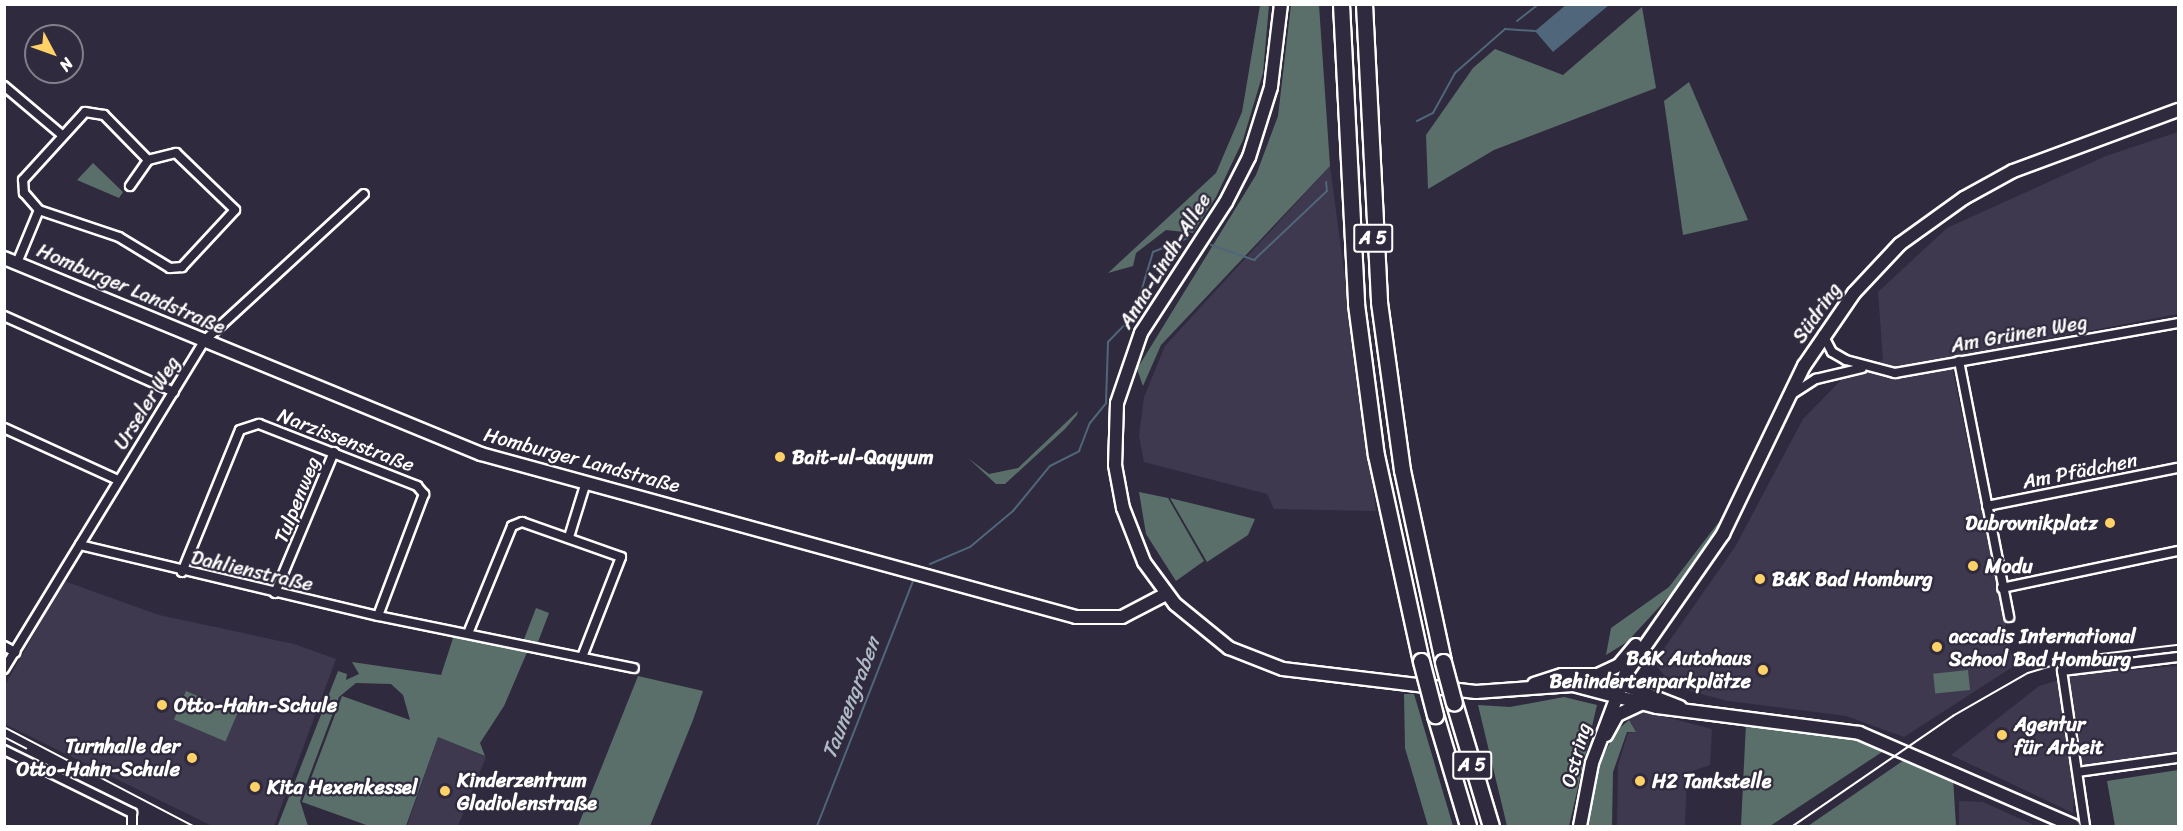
<!DOCTYPE html>
<meta charset="utf-8">
<style>
body{margin:0}
#map{position:relative;width:2183px;height:831px;overflow:hidden;background:#2f2a3d;font-family:Sriracha,sans-serif}
div>[style]{position:absolute}
[style*='--x']{left:calc(var(--x)*1px);top:calc(var(--y)*1px);width:calc(var(--w)*1px);rotate:calc(var(--a)*1deg)}
.built>*{inset:0;background:#3e394f}
.green>*{inset:0;background:#5a6f6a;transform-origin:0 0}
.water>*{inset:0;background:#50667b}
.stream>*{height:2px;margin:-1px;padding:0 1px;transform-origin:1px;border-radius:1px;background:#50667b}
.roads{filter:drop-shadow(2px 0 #fff) drop-shadow(-2px 0 #fff) drop-shadow(0 2px #fff) drop-shadow(0 -2px #fff)}
.street>*{height:8px;margin:-4px;padding:0 4px;transform-origin:4px;border-radius:4px;background:#2f2a3d}
.secondary>*{height:12px;margin:-6px;padding:0 6px;transform-origin:6px;border-radius:6px;background:#2f2a3d}
.highway>*{height:15px;margin:-7.5px;padding:0 7.5px;transform-origin:7.5px;border-radius:7.5px;background:#2f2a3d}
.tram>*{height:1.5px;margin:-0.75px;padding:0 0.75px;transform-origin:0.75px;border-radius:0.75px;background:#fff}
.bridges{filter:drop-shadow(2px 0 #fff) drop-shadow(-2px 0 #fff) drop-shadow(0 2px #fff) drop-shadow(0 -2px #fff)}
.highway-bridge>*{height:15px;margin:-7.5px;padding:0 7.5px;transform-origin:7.5px;border-radius:7.5px;background:#2f2a3d}
.dots>*{width:16px;height:16px;translate:-50% -50%;box-sizing:border-box;border:3px solid #2f2a3d;border-radius:50%}
span{translate:-50% -50%;white-space:nowrap;text-align:center;line-height:1.15;-webkit-text-stroke:4.5px #2f2a3d;paint-order:stroke}
.shield-label span{padding:2px 4px;background:#2f2a3d;border:2px solid;border-radius:4px;-webkit-text-stroke-width:0}
.shield-label{font-size:18px;color:#fff;font-weight:700}
.street-label{font-size:20px;color:#fff}
.poi-label{font-size:20px;color:#fff;font-weight:700}
.left{translate:0 -50%;text-align:left}
.right{translate:-100% -50%;text-align:right}
.water-label{font-size:21px;color:#b0bac4;font-style:italic}
.frame{position:absolute;inset:0;border:6px solid #fff;pointer-events:none}
.north{position:absolute;left:24px;top:24px;width:60px;height:60px;box-sizing:border-box;background:#2f2a3d;border:2px solid #827f8b;border-radius:50%;rotate:131deg;font-size:16px;font-weight:700;line-height:24px;text-align:center;color:#fff}
.north::after{content:'';display:block;margin:auto;width:21px;height:27px;background:#ffd166;clip-path:polygon(50% 0,100% 100%,50% 72%,0 100%)}
</style>
<div id="map">
<div class="built">
<div style="clip-path:polygon(2178px 132px,2178px 314px,1950px 357px,2014px 666px,1904px 737px,1846px 716px,1728px 701px,1674px 687px,1654px 663px,1735px 547px,1803px 419px,1850px 371px,1883px 360px,1878px 292px,1947px 228px,2106px 156px)"></div>
<div style="clip-path:polygon(1330px 166px,1376px 511px,1274px 509px,1267px 494px,1144px 462px,1139px 436px,1144px 397px,1165px 346px)"></div>
<div style="clip-path:polygon(64px 581px,159px 615px,294px 644px,336px 659px,274px 826px,212px 826px,5px 724px,5px 685px)"></div>
<div style="clip-path:polygon(2178px 666px,2178px 761px,2075px 773px,2073px 813px,1951px 755px,2039px 686px,2080px 674px)"></div>
<div style="clip-path:polygon(1639px 710px,1712px 729px,1710px 765px,1687px 773px,1685px 826px,1617px 826px,1618px 765px,1628px 733px,1636px 732px,1626px 715px)"></div>
<div style="clip-path:polygon(438px 737px,486px 757px,458px 826px,407px 826px)"></div>
<div style="clip-path:polygon(1959px 801px,1983px 802px,2036px 826px,1959px 826px)"></div>
</div>
<div class="green">
<div style="clip-path:polygon(1260px 5px,1269px 5px,1263px 73px,1243px 140px,1216px 197px,1193px 233px,1166px 230px,1136px 253px,1133px 266px,1108px 273px,1216px 173px,1242px 112px)"></div>
<div style="clip-path:polygon(1291px 5px,1319px 5px,1330px 166px,1161px 345px,1143px 386px,1137px 369px,1256px 175px,1278px 116px)"></div>
<div style="clip-path:polygon(1642px 7px,1656px 88px,1494px 150px,1428px 189px,1426px 135px,1473px 68px,1495px 49px,1563px 75px)"></div>
<div style="clip-path:polygon(1689px 82px,1748px 220px,1683px 235px,1664px 101px)"></div>
<div style="clip-path:polygon(93px 163px,123px 192px,119px 198px,77px 180px)"></div>
<div style="clip-path:polygon(1078px 411px,1077px 415px,1065px 429px,1005px 484px,996px 484px,968px 458px,989px 474px,1018px 468px)"></div>
<div style="clip-path:polygon(1139px 492px,1168px 498px,1204px 561px,1176px 581px,1146px 534px)"></div>
<div style="clip-path:polygon(1170px 498px,1255px 519px,1248px 535px,1207px 562px)"></div>
<div style="clip-path:polygon(1718px 523px,1719px 531px,1696px 567px,1627px 642px,1606px 655px,1611px 628px,1669px 587px)"></div>
<div style="left:536px;top:608px;width:14px;height:35px;rotate:21deg"></div>
<div style="clip-path:polygon(455px 632px,528px 650px,504px 706px,480px 743px,485px 756px,438px 737px,406px 826px,369px 826px,302px 802px,342px 696px,410px 720px,403px 695px,391px 684px,356px 683px,339px 697px,300px 801px,308px 826px,278px 825px,338px 671px,347px 674px,346px 680px,359px 674px,352px 662px,441px 675px)"></div>
<div style="left:1968px;top:670px;width:20px;height:35px;rotate:84deg"></div>
<div style="clip-path:polygon(638px 676px,703px 691px,693px 720px,650px 826px,578px 826px)"></div>
<div style="left:186px;top:691px;width:56px;height:31px;rotate:23deg"></div>
<div style="clip-path:polygon(1404px 694px,1414px 694px,1453px 826px,1428px 826px,1405px 748px)"></div>
<div style="clip-path:polygon(1564px 697px,1597px 705px,1569px 826px,1507px 826px,1478px 705px,1510px 707px)"></div>
<div style="clip-path:polygon(1629px 720px,1636px 732px,1627px 732px,1613px 772px,1612px 826px,1587px 826px,1600px 763px,1615px 732px)"></div>
<div style="clip-path:polygon(1746px 723px,1851px 737px,1885px 750px,1770px 826px,1741px 826px)"></div>
<div style="clip-path:polygon(1907px 758px,1953px 778px,1956px 826px,1808px 826px)"></div>
<div style="clip-path:polygon(2178px 770px,2178px 826px,2115px 826px,2107px 781px)"></div>
</div>
<div class="water">
<div style="clip-path:polygon(1567px 4px,1609px 5px,1553px 52px,1535px 31px)"></div>
</div>
<div class="stream">
<div style="--x:1517;--y:21;--w:28;--a:-38"></div>
<div style="--x:1417;--y:121;--w:18;--a:-27"></div>
<div style="--x:1433;--y:113;--w:46;--a:-61.2"></div>
<div style="--x:1455;--y:73;--w:67;--a:-41.3"></div>
<div style="--x:1505;--y:29;--w:30;--a:4"></div>
<div style="--x:1211;--y:245;--w:46;--a:19.2"></div>
<div style="--x:1254;--y:260;--w:100;--a:-43.4"></div>
<div style="--x:1327;--y:191;--w:9;--a:-96"></div>
<div style="--x:930;--y:564;--w:43;--a:-23"></div>
<div style="--x:970;--y:547;--w:56;--a:-39.9"></div>
<div style="--x:1013;--y:511;--w:58;--a:-50.6"></div>
<div style="--x:1050;--y:466;--w:33;--a:-27"></div>
<div style="--x:1079;--y:451;--w:30;--a:-69"></div>
<div style="--x:1090;--y:423;--w:26;--a:-51"></div>
<div style="--x:1106;--y:403;--w:61;--a:-88.1"></div>
<div style="--x:1108;--y:342;--w:37;--a:-46"></div>
<div style="--x:1134;--y:315;--w:66;--a:-73.2"></div>
<div style="--x:1153;--y:252;--w:38;--a:-22"></div>
<div style="--x:817;--y:826;--w:263;--a:-68.6"></div>
</div>
<div class="roads">
<div class="street">
<div style="--x:4;--y:86;--w:76;--a:40.2"></div>
<div style="--x:85;--y:112;--w:19;--a:9"></div>
<div style="--x:104;--y:115;--w:63;--a:45.6"></div>
<div style="--x:148;--y:160;--w:29;--a:-14"></div>
<div style="--x:176;--y:153;--w:82;--a:44"></div>
<div style="--x:235;--y:210;--w:78;--a:132.9"></div>
<div style="--x:182;--y:267;--w:12;--a:175"></div>
<div style="--x:170;--y:268;--w:60;--a:-148.7"></div>
<div style="--x:119;--y:237;--w:84;--a:-161.4"></div>
<div style="--x:39;--y:210;--w:23;--a:-131"></div>
<div style="--x:24;--y:193;--w:13;--a:-94"></div>
<div style="--x:23;--y:180;--w:92;--a:-47.6"></div>
<div style="--x:130;--y:186;--w:32;--a:-55"></div>
<div style="--x:17;--y:263;--w:57;--a:-67.5"></div>
<div style="--x:4;--y:316;--w:186;--a:24.1"></div>
<div style="--x:1823;--y:335;--w:19;--a:62"></div>
<div style="--x:1832;--y:352;--w:16;--a:30"></div>
<div style="--x:1846;--y:360;--w:51;--a:14.9"></div>
<div style="--x:1895;--y:373;--w:287;--a:-10"></div>
<div style="--x:1959;--y:361;--w:261;--a:78.9"></div>
<div style="--x:1791;--y:395;--w:30;--a:-33"></div>
<div style="--x:1816;--y:379;--w:47;--a:-13.4"></div>
<div style="--x:4;--y:428;--w:125;--a:24.5"></div>
<div style="--x:1987;--y:506;--w:195;--a:-11.3"></div>
<div style="--x:569;--y:537;--w:58;--a:-72.8"></div>
<div style="--x:80;--y:545;--w:306;--a:13.4"></div>
<div style="--x:378;--y:616;--w:261;--a:11.5"></div>
<div style="--x:182;--y:572;--w:153;--a:-67.8"></div>
<div style="--x:240;--y:430;--w:20;--a:-18"></div>
<div style="--x:259;--y:424;--w:170;--a:21.4"></div>
<div style="--x:417;--y:486;--w:11;--a:49"></div>
<div style="--x:424;--y:494;--w:130;--a:110.7"></div>
<div style="--x:2002;--y:588;--w:180;--a:-11.9"></div>
<div style="--x:275;--y:593;--w:153;--a:-67.3"></div>
<div style="--x:469;--y:631;--w:113;--a:-67.7"></div>
<div style="--x:512;--y:526;--w:11;--a:-22"></div>
<div style="--x:522;--y:522;--w:105;--a:19.5"></div>
<div style="--x:621;--y:557;--w:107;--a:111.3"></div>
<div style="--x:4;--y:646;--w:13;--a:29"></div>
<div style="--x:4;--y:669;--w:384;--a:-58.6"></div>
<div style="--x:204;--y:341;--w:217;--a:-42.6"></div>
<div style="--x:4;--y:750;--w:143;--a:26.2"></div>
<div style="--x:132;--y:813;--w:13;--a:90"></div>
<div style="--x:2078;--y:772;--w:101;--a:-8"></div>
<div style="--x:2085;--y:826;--w:157;--a:-98.4"></div>
<div style="--x:2062;--y:671;--w:117;--a:-6.9"></div>
</div>
<div class="secondary">
<div style="--x:1281;--y:4;--w:84;--a:96.9"></div>
<div style="--x:1271;--y:87;--w:73;--a:107.4"></div>
<div style="--x:1249;--y:157;--w:51;--a:117.1"></div>
<div style="--x:1226;--y:202;--w:156;--a:123"></div>
<div style="--x:1141;--y:333;--w:74;--a:108.9"></div>
<div style="--x:1117;--y:403;--w:62;--a:91.8"></div>
<div style="--x:1115;--y:465;--w:44;--a:79.5"></div>
<div style="--x:1123;--y:508;--w:58;--a:68.7"></div>
<div style="--x:1144;--y:562;--w:52;--a:53.6"></div>
<div style="--x:1175;--y:604;--w:70;--a:39.2"></div>
<div style="--x:1229;--y:648;--w:58;--a:21.3"></div>
<div style="--x:1283;--y:669;--w:194;--a:6.8"></div>
<div style="--x:1476;--y:692;--w:97;--a:-4.1"></div>
<div style="--x:1573;--y:685;--w:87;--a:14.7"></div>
<div style="--x:1657;--y:707;--w:204;--a:7.3"></div>
<div style="--x:1859;--y:733;--w:234;--a:23.4"></div>
<div style="--x:4;--y:258;--w:516;--a:22.34"></div>
<div style="--x:481;--y:454;--w:617;--a:15.32"></div>
<div style="--x:1076;--y:617;--w:46;--a:0"></div>
<div style="--x:1122;--y:617;--w:50;--a:-27.6"></div>
<div style="--x:1598;--y:675;--w:23;--a:-25"></div>
<div style="--x:1619;--y:665;--w:26;--a:-50"></div>
<div style="--x:1534;--y:684;--w:29;--a:-18"></div>
<div style="--x:1562;--y:675;--w:36;--a:0"></div>
<div style="--x:1598;--y:675;--w:88;--a:21.3"></div>
<div style="--x:1606;--y:735;--w:23;--a:-61"></div>
<div style="--x:1617;--y:715;--w:26;--a:-25"></div>
<div style="--x:1580;--y:826;--w:64;--a:-79.2"></div>
<div style="--x:1592;--y:763;--w:94;--a:-69.4"></div>
<div style="--x:1625;--y:675;--w:172;--a:-55.2"></div>
<div style="--x:1723;--y:534;--w:187;--a:-64.3"></div>
<div style="--x:1804;--y:366;--w:88;--a:-55.6"></div>
<div style="--x:1854;--y:293;--w:67;--a:-46.8"></div>
<div style="--x:1900;--y:244;--w:79;--a:-35.7"></div>
<div style="--x:1964;--y:198;--w:56;--a:-28.9"></div>
<div style="--x:2013;--y:171;--w:176;--a:-20.3"></div>
</div>
<div class="highway">
<div style="--x:1341;--y:4;--w:300;--a:87.1"></div>
<div style="--x:1356;--y:304;--w:152;--a:82.5"></div>
<div style="--x:1376;--y:455;--w:211;--a:77.7"></div>
<div style="--x:1364;--y:4;--w:298;--a:87.1"></div>
<div style="--x:1379;--y:302;--w:170;--a:82.2"></div>
<div style="--x:1402;--y:470;--w:196;--a:77.9"></div>
<div style="--x:1454;--y:703;--w:128;--a:73.3"></div>
<div style="--x:1435;--y:715;--w:116;--a:73.4"></div>
</div>
</div>
<div class="tram">
<div style="--x:4;--y:727;--w:213;--a:27.6"></div>
<div style="--x:4;--y:737;--w:25;--a:27"></div>
<div style="--x:1793;--y:826;--w:194;--a:-34.5"></div>
<div style="--x:1953;--y:716;--w:86;--a:-29.8"></div>
<div style="--x:2028;--y:673;--w:59;--a:-16.9"></div>
<div style="--x:2084;--y:656;--w:95;--a:-6.7"></div>
</div>
<div class="bridges">
<div class="highway-bridge">
<div style="--x:1421;--y:661;--w:56;--a:75.5"></div>
<div style="--x:1443;--y:662;--w:42;--a:75"></div>
</div>
</div>
<div class="dots">
<div style="left:780px;top:457px;background:#ffd166"></div>
<div style="left:2110px;top:523px;background:#ffd166"></div>
<div style="left:1973px;top:566px;background:#ffd166"></div>
<div style="left:1760px;top:579px;background:#ffd166"></div>
<div style="left:1937px;top:647px;background:#ffd166"></div>
<div style="left:1763px;top:670px;background:#ffd166"></div>
<div style="left:162px;top:705px;background:#ffd166"></div>
<div style="left:2002px;top:735px;background:#ffd166"></div>
<div style="left:192px;top:758px;background:#ffd166"></div>
<div style="left:1640px;top:781px;background:#ffd166"></div>
<div style="left:255px;top:787px;background:#ffd166"></div>
<div style="left:445px;top:791px;background:#ffd166"></div>
</div>
<div class="shield-label">
<span style="left:1373px;top:238px">A 5</span>
<span style="left:1472px;top:765px">A 5</span>
</div>
<div class="street-label">
<span style="left:1165px;top:261px;rotate:-58deg">Anna-Lindh-Allee</span>
<span style="left:131px;top:289px;rotate:23deg">Homburger Landstraße</span>
<span style="left:1817px;top:313px;rotate:-55deg">Südring</span>
<span style="left:2019px;top:334px;rotate:-10deg">Am Grünen Weg</span>
<span style="left:147px;top:403px;rotate:-58deg">Urseler Weg</span>
<span style="left:346px;top:440px;rotate:21deg">Narzissenstraße</span>
<span style="left:582px;top:460px;rotate:15deg">Homburger Landstraße</span>
<span style="left:2080px;top:471px;rotate:-11deg">Am Pfädchen</span>
<span style="left:297px;top:500px;rotate:-68deg">Tulpenweg</span>
<span style="left:252px;top:571px;rotate:13deg">Dahlienstraße</span>
<span style="left:1576px;top:755px;rotate:-75deg">Ostring</span>
</div>
<div class="poi-label">
<span class="left" style="left:792px;top:457px">Bait-ul-Qayyum</span>
<span class="right" style="left:2098px;top:523px">Dubrovnikplatz</span>
<span class="left" style="left:1985px;top:566px">Modu</span>
<span class="left" style="left:1772px;top:579px">B&amp;K Bad Homburg</span>
<span class="left" style="left:1949px;top:648px">accadis International<br>School Bad Homburg</span>
<span class="right" style="left:1751px;top:670px">B&amp;K Autohaus<br>Behindertenparkplätze</span>
<span class="left" style="left:174px;top:705px">Otto-Hahn-Schule</span>
<span class="left" style="left:2014px;top:736px">Agentur<br>für Arbeit</span>
<span class="right" style="left:180px;top:758px">Turnhalle der<br>Otto-Hahn-Schule</span>
<span class="left" style="left:457px;top:792px">Kinderzentrum<br>Gladiolenstraße</span>
<span class="left" style="left:1652px;top:781px">H2 Tankstelle</span>
<span class="left" style="left:267px;top:787px">Kita Hexenkessel</span>
</div>
<div class="water-label">
<span style="left:851px;top:698px;rotate:-69deg">Taunengraben</span>
</div>
<div class="frame"></div>
<div class="north">N</div>
</div>
